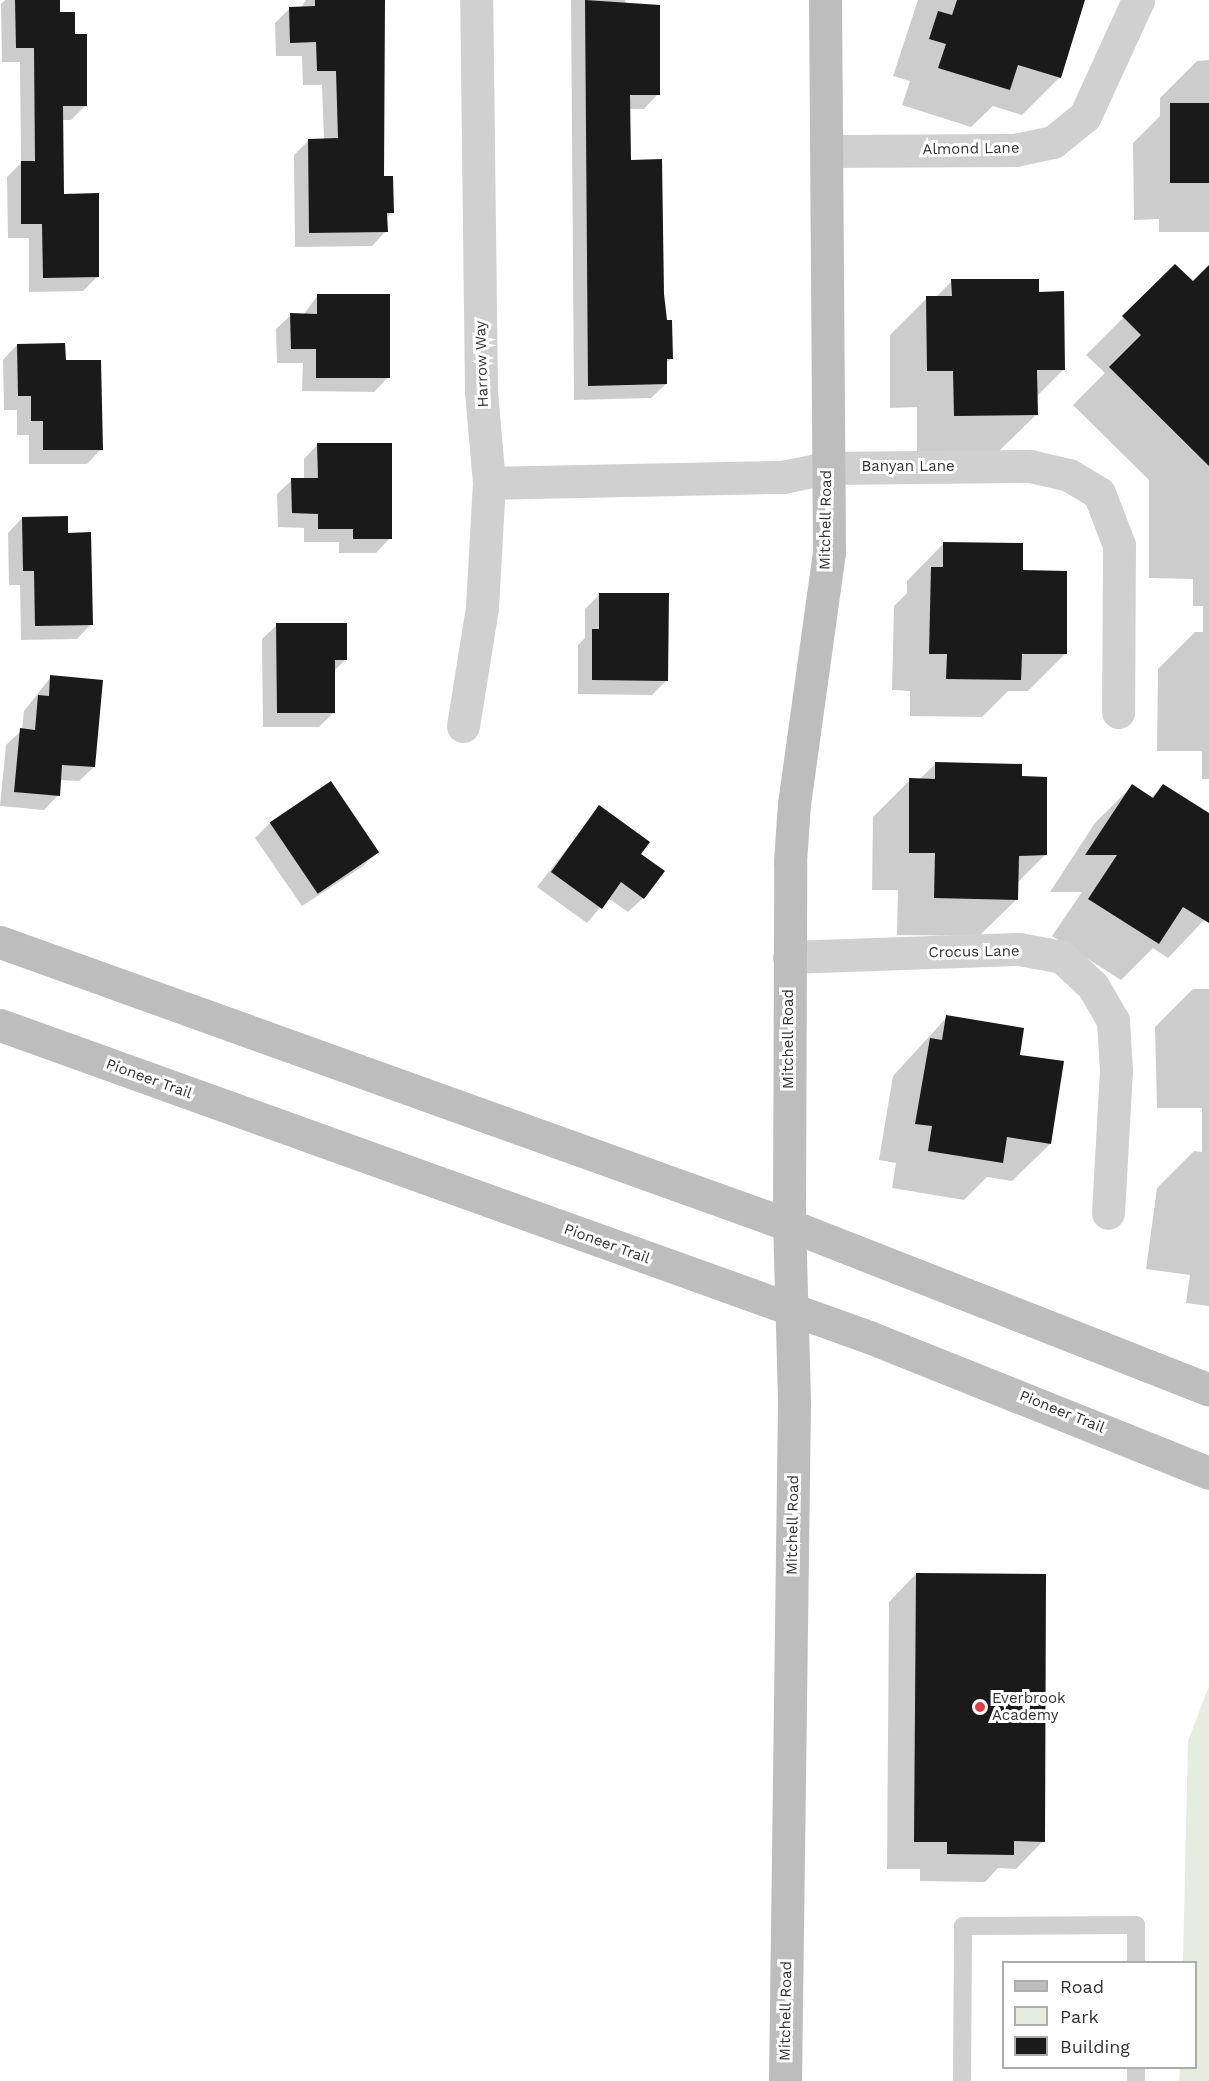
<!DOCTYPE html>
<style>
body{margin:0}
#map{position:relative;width:1209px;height:2081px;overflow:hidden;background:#fff;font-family:"Work Sans",sans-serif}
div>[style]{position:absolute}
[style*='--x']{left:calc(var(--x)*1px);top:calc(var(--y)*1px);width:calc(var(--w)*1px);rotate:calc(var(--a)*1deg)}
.green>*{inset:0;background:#e6ecdf}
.shadow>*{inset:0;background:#0003}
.building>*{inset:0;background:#1a1a1a;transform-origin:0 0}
.lane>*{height:18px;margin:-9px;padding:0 9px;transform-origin:9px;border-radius:9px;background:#d0d0d0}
.street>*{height:33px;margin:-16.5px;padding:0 16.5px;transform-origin:16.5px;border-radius:16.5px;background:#d0d0d0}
.secondary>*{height:33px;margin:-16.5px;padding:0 16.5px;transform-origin:16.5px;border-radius:16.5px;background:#bdbdbd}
.dots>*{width:16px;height:16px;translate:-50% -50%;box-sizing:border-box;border:3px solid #fff;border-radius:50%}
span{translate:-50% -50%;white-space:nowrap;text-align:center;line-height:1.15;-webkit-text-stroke:6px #fff;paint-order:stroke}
.street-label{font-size:15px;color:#333}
.poi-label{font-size:15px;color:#333}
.left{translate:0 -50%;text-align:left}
.legend{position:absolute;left:1002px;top:1961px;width:195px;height:108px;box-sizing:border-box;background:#fff;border:2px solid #adadad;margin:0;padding:8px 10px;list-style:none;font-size:18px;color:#333}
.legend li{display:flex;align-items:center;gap:12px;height:30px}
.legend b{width:30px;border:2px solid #adadad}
</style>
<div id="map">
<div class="green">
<div style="clip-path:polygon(1209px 1686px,1209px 2081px,1179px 2081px,1180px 2068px,1196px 2068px,1196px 1962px,1183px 1962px,1188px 1741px)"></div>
</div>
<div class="shadow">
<div style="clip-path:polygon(5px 0,58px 0,59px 14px,74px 36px,86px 105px,71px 120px,62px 120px,63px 195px,98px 276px,83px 291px,29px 292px,29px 238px,8px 238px,7px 177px,21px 163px,20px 62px,2px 62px,1px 4px)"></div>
<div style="clip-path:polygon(306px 0,383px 0,382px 178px,392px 212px,386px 218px,386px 231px,372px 246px,295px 247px,294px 155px,308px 141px,324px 140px,322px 85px,303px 85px,302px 56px,276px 56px,275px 23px,290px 8px,301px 8px)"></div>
<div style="clip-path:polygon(571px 0,625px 0,658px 94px,644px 109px,629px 109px,629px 162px,662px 294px,672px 358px,665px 364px,666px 384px,651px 398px,574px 400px)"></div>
<div style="clip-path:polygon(918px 0,1083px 0,1060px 77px,1022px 115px,993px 106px,971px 127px,902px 105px,910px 81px,893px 76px)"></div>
<div style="clip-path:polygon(1209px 60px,1209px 232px,1159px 232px,1159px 219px,1134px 220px,1133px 143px,1160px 116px,1160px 98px,1197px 61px)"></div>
<div style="clip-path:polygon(1175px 266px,1193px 283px,1209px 276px,1209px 779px,1202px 779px,1202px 751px,1157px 751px,1158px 669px,1195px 632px,1203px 632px,1203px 606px,1193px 606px,1193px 579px,1149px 578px,1149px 480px,1073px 405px,1105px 373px,1086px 355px)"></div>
<div style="clip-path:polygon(952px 281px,1037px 293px,1063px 370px,1036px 397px,1037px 414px,999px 451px,917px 452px,917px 407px,890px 408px,890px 335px,927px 298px,935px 298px)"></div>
<div style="clip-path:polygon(318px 295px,388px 377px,374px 392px,302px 391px,303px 363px,277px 363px,276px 329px,291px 315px,303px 315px)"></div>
<div style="clip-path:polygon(17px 345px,64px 362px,101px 449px,87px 464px,29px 464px,29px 435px,17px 435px,17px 410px,4px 410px,3px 360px)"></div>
<div style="clip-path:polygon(318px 444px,390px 538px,376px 553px,339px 553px,339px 542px,304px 542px,304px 528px,278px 527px,277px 494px,292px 480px,304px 480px,304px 459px)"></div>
<div style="clip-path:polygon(22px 518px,67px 534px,91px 624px,77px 639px,21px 640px,20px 585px,9px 585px,8px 533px)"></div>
<div style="clip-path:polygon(944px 543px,1021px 571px,1065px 654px,1028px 691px,1008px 691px,982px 717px,910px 716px,910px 691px,892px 690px,894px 606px,907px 593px,907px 581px)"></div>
<div style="clip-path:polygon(600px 594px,667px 680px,652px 695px,578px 694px,578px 645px,585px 638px,585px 609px)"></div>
<div style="clip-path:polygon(277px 625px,345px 660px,334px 671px,334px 712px,319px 727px,263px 727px,262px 639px)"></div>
<div style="clip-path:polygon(51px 677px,94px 767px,79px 781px,60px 780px,58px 795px,44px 810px,0 806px,6px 745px,22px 730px,24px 711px)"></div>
<div style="clip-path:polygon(936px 763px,1021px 778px,1045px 855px,1017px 883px,1017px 899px,979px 936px,897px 935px,898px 890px,872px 890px,873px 817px,910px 780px,919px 780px)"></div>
<div style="clip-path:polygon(331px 783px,377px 852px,363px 866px,302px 906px,255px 838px,270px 823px)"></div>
<div style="clip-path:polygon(1163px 785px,1209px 816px,1209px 915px,1168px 958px,1153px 948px,1121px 980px,1052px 936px,1082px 892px,1050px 892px,1095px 823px,1132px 786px,1151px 798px)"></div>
<div style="clip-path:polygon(600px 807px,639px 854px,643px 898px,628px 912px,608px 898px,587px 923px,537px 887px)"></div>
<div style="clip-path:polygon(1193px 989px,1209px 989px,1209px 1306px,1186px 1303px,1190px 1275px,1146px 1269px,1157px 1188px,1194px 1151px,1202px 1152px,1202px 1108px,1157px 1108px,1155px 1027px)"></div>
<div style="clip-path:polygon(947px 1017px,1050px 1144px,1012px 1181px,987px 1177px,964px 1200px,892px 1188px,896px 1163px,879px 1160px,893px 1076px)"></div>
<div style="clip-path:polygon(916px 1574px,1043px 1841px,1016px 1869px,998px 1868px,985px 1882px,920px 1881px,920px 1869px,887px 1869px,889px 1602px)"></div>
</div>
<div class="building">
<div style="clip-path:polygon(15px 0,60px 0,60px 12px,75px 12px,75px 34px,87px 34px,87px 106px,63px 106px,64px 194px,99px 193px,99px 277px,43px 278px,42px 224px,21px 224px,21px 161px,35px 161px,34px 48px,16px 48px)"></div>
<div style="clip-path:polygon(315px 0,385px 0,384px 176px,393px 176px,394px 213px,387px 213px,388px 232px,309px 233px,308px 139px,338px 138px,336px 71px,317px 71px,316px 42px,290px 43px,289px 7px,315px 6px)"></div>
<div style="clip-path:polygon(585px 0,660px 5px,660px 95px,630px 95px,631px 160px,662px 159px,664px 294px,667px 320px,672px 320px,673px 359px,667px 359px,667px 384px,588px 386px)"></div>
<div style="clip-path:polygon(957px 0,1085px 0,1061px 78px,1018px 65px,1010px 90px,938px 68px,946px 44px,929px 39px,938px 11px,952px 15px)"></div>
<div style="left:1209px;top:103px;width:80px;height:39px;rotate:90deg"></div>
<div style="clip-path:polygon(1175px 264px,1193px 281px,1209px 265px,1209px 466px,1109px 367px,1141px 335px,1122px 316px)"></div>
<div style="clip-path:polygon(951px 279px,1039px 279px,1039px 292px,1064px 291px,1065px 370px,1037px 370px,1038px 415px,954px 416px,953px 371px,927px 371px,926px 296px,952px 296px)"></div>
<div style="clip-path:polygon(317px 294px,390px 294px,390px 378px,316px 378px,316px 349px,291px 349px,290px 313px,317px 314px)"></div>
<div style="clip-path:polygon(65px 343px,66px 360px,101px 360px,103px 450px,43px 450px,43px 421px,31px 421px,31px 396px,18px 396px,17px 344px)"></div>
<div style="clip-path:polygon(317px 443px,392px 443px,392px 539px,353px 539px,353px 529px,318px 529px,318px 514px,292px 513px,291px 478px,318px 478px)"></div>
<div style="clip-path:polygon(68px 516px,68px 533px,91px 532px,93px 625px,35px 626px,34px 571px,23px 571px,22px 517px)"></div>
<div style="clip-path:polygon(943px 542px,1023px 543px,1023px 570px,1067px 571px,1067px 654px,1022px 654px,1021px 680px,946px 679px,947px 654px,929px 654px,931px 567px,943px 567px)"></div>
<div style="clip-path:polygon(599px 593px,669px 593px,668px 681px,592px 680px,592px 629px,599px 629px)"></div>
<div style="clip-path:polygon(276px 623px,347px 623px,347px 660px,335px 660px,335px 713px,277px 713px)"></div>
<div style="clip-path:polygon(50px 675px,103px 680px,95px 767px,62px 765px,60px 796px,14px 792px,20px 728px,35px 730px,38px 695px,49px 696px)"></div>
<div style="clip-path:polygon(935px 762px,1022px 764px,1022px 776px,1047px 777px,1047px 855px,1019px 856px,1018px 900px,934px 898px,935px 853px,909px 853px,909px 778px,935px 779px)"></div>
<div style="left:331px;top:781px;width:86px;height:74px;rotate:56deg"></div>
<div style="clip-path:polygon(1132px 784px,1153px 798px,1163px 784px,1209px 813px,1209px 923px,1183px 907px,1159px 944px,1088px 899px,1117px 855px,1085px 855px)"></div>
<div style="clip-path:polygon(599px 805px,650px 842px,641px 854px,665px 871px,644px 899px,621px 882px,602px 909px,551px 872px)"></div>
<div style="clip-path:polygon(946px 1015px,1024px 1028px,1020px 1055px,1064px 1061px,1051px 1144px,1007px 1137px,1003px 1163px,928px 1151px,932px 1126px,915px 1124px,930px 1038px,942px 1040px)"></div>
<div style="clip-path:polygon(916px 1573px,1046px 1574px,1045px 1842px,1014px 1841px,1014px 1855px,947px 1854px,947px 1842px,914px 1842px)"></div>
</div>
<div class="lane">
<div style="--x:962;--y:2081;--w:155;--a:-89.6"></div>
<div style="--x:963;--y:1926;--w:173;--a:-0.3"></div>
<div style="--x:1136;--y:1925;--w:37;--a:90"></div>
<div style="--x:1136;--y:2081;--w:13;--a:-90"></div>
</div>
<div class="street">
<div style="--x:827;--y:151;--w:188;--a:-0.3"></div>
<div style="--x:1015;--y:150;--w:39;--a:-12"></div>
<div style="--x:1053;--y:142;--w:41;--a:-39.1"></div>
<div style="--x:1085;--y:116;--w:128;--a:-65.4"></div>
<div style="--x:489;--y:483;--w:294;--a:-1.2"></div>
<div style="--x:783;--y:477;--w:45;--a:-11.6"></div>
<div style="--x:827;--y:468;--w:203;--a:-0.6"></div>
<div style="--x:1030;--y:466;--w:40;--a:13"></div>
<div style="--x:1069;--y:475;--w:35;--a:31"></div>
<div style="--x:1099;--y:493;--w:56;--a:69"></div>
<div style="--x:1119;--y:545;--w:167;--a:90.3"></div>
<div style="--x:463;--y:726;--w:121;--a:-80.9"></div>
<div style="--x:482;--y:607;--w:124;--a:-86.8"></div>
<div style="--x:489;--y:483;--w:92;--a:-95"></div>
<div style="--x:481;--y:391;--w:391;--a:-90.7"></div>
<div style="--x:789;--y:957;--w:230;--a:-2"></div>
<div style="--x:1019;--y:949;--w:44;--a:10.5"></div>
<div style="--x:1062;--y:957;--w:42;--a:43.1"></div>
<div style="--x:1093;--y:986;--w:39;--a:60"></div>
<div style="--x:1113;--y:1020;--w:50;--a:86.6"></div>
<div style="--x:1116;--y:1070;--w:143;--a:93.2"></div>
</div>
<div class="secondary">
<div style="--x:0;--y:942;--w:838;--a:19.73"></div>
<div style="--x:789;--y:1225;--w:451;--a:21.4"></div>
<div style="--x:0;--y:1025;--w:923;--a:19.75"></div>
<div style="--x:869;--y:1337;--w:366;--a:21.8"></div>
<div style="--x:785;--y:2081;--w:682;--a:-89.24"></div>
<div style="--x:794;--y:1399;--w:174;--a:-91.6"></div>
<div style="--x:789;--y:1225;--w:363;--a:-89.8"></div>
<div style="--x:790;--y:862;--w:58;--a:-86.1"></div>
<div style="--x:794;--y:804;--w:253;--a:-82.1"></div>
<div style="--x:829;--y:553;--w:553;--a:-90.41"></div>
</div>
<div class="dots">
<div style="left:980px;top:1707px;background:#e63946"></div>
</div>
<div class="street-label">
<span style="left:971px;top:149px;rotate:-1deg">Almond Lane</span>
<span style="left:482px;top:364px;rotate:-92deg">Harrow Way</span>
<span style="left:908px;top:467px">Banyan Lane</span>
<span style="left:826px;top:520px;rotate:-89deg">Mitchell Road</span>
<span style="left:974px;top:952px;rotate:-1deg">Crocus Lane</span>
<span style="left:789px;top:1039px;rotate:-90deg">Mitchell Road</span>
<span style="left:149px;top:1079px;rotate:20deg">Pioneer Trail</span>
<span style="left:607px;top:1244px;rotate:20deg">Pioneer Trail</span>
<span style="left:1062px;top:1412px;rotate:22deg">Pioneer Trail</span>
<span style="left:793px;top:1525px;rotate:-89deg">Mitchell Road</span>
<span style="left:786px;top:2011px;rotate:-89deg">Mitchell Road</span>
</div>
<div class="poi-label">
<span class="left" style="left:992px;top:1707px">Everbrook<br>Academy</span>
</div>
<ul class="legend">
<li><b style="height:8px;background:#bdbdbd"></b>Road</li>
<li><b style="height:16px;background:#e6ecdf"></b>Park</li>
<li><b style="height:16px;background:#1a1a1a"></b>Building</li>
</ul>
</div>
